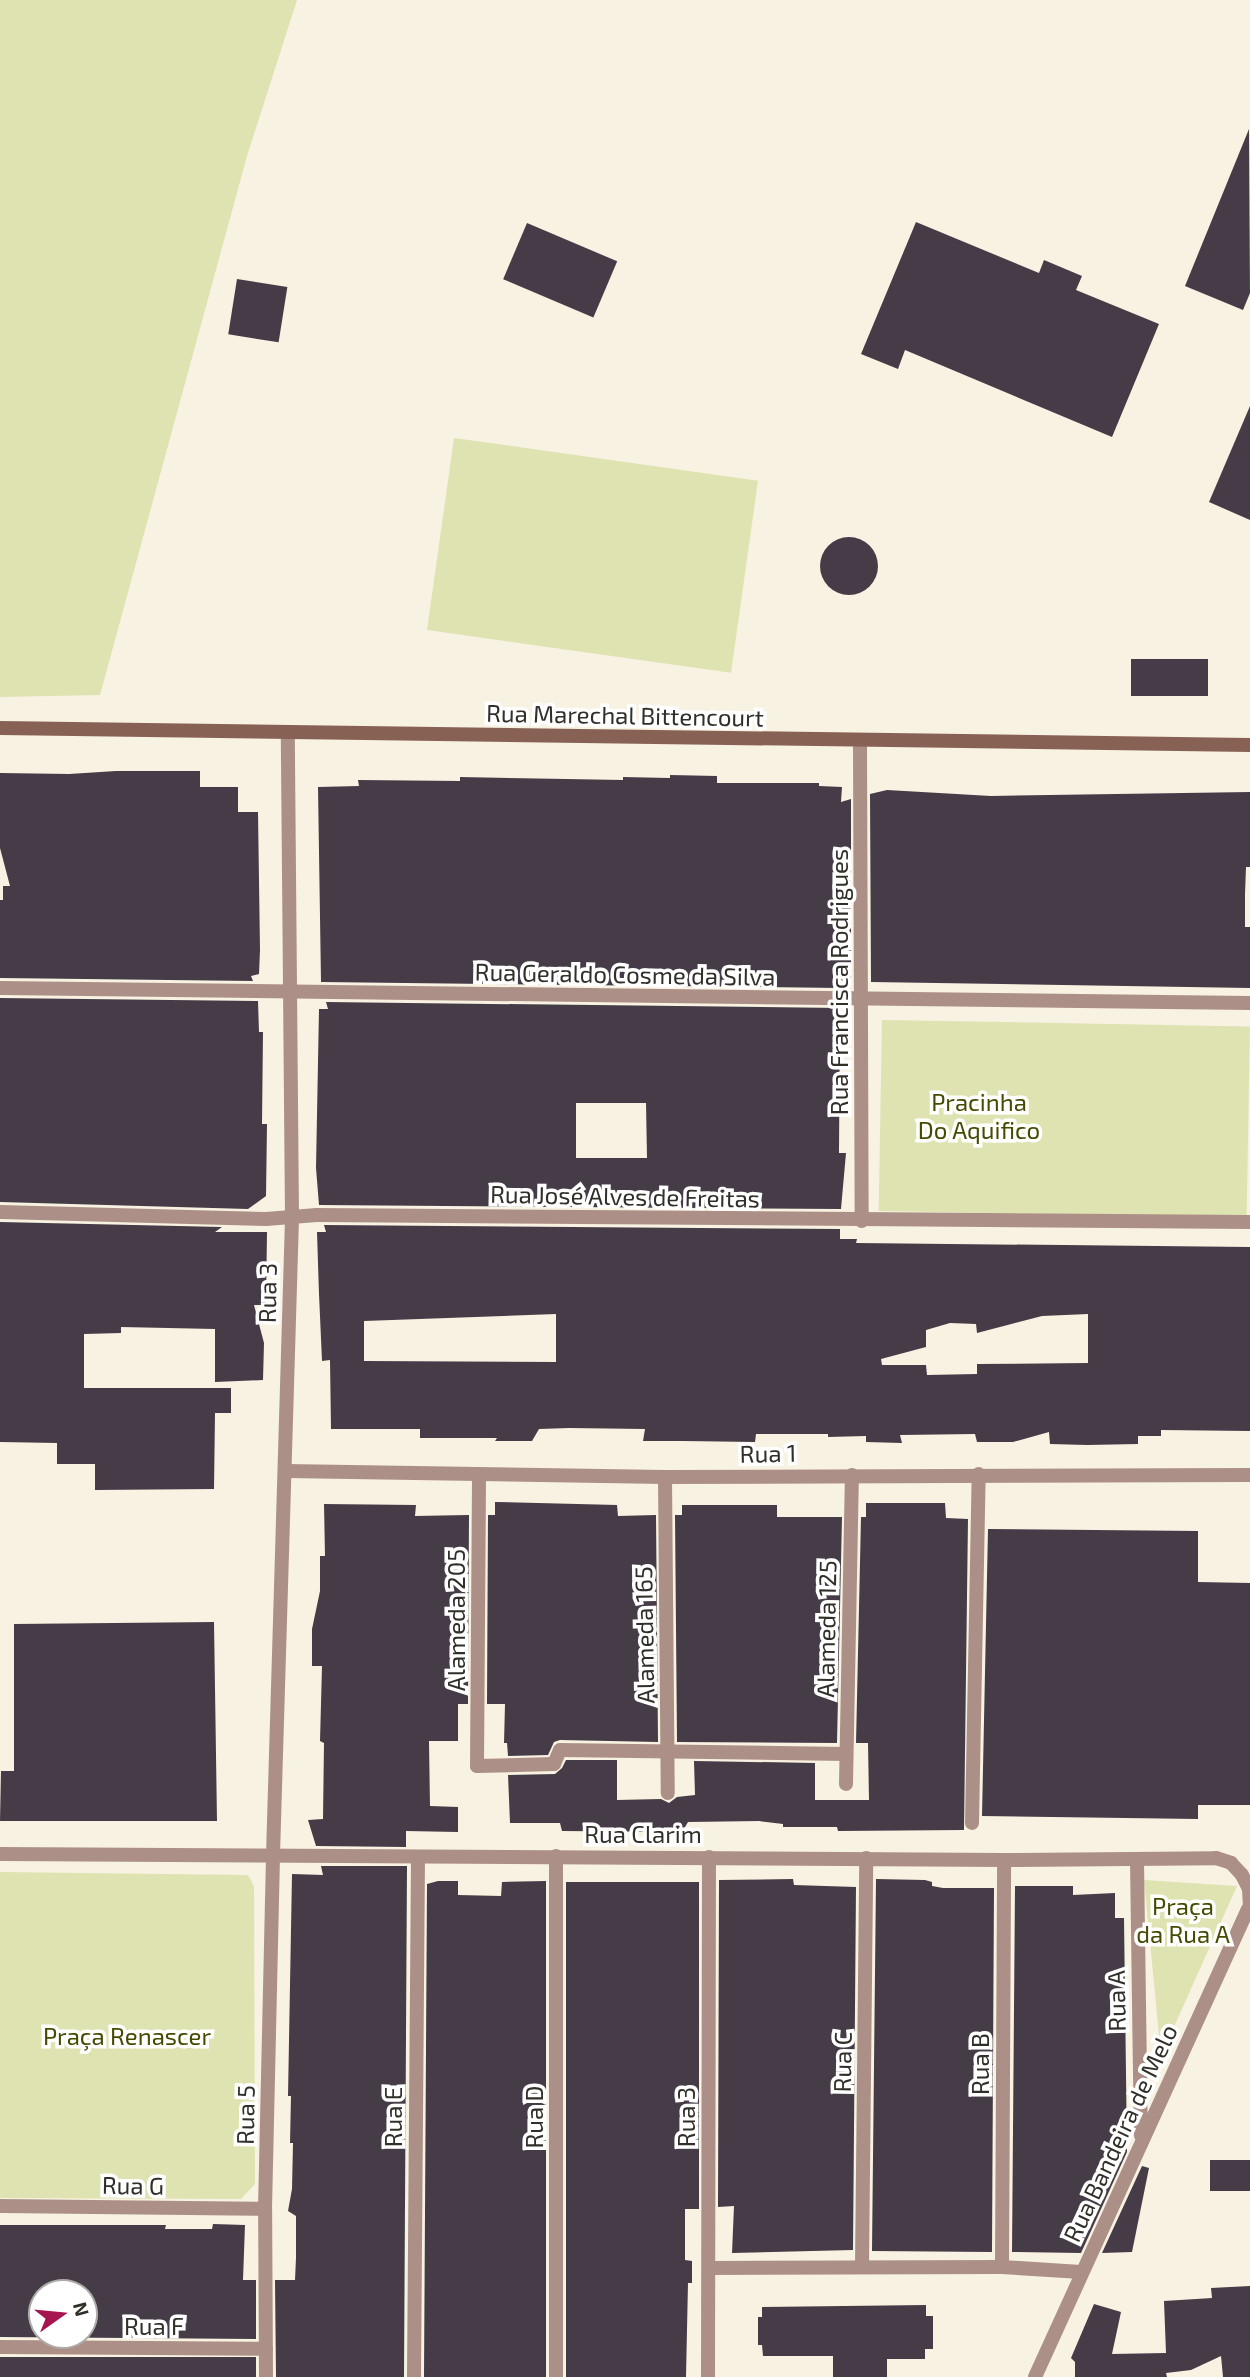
<!DOCTYPE html>
<meta charset="utf-8">
<style>
body{margin:0}
#map{position:relative;width:1250px;height:2377px;overflow:hidden;background:#f8f2e2;font-family:"Exo 2",sans-serif}
div>[style]{position:absolute}
[style*='--x']{left:calc(var(--x)*1px);top:calc(var(--y)*1px);width:calc(var(--w)*1px);rotate:calc(var(--a)*1deg)}
.green>*{inset:0;background:#dfe3b2;transform-origin:0 0}
.building>*{inset:0;background:#453c47;transform-origin:0 0}
.round{border-radius:50%}
.lane>*{height:14px;margin:-7px;padding:0 7px;transform-origin:7px;border-radius:7px;background:#ac9087}
.street>*{height:14px;margin:-7px;padding:0 7px;transform-origin:7px;border-radius:7px;background:#ac9087}
.secondary>*{height:14px;margin:-7px;padding:0 7px;transform-origin:7px;border-radius:7px;background:#886155}
span{translate:-50% -50%;white-space:nowrap;text-align:center;line-height:1.15;-webkit-text-stroke:7px #fff;paint-order:stroke}
.street-label{font-size:24px;color:#312f29}
.park-label{font-size:24px;color:#474a00}
.north{position:absolute;left:28px;top:2279px;width:70px;height:70px;box-sizing:border-box;background:#fff;border:2px solid #adaca9;border-radius:50%;rotate:75deg;font-size:19px;font-weight:700;line-height:28px;text-align:center;color:#312f29}
.north::after{content:'';display:block;margin:auto;width:24px;height:32px;background:#a71550;clip-path:polygon(50% 0,100% 100%,50% 72%,0 100%)}
</style>
<div id="map">
<div class="green">
<div style="clip-path:polygon(0 0,297px 0,247px 156px,100px 695px,0 697px)"></div>
<div style="left:454px;top:438px;width:307px;height:194px;rotate:8deg"></div>
<div style="left:882px;top:1020px;width:368px;height:191px;rotate:1deg"></div>
<div style="clip-path:polygon(0 1872px,247px 1875px,250px 1878px,254px 1887px,255px 2184px,241px 2199px,0 2198px)"></div>
<div style="clip-path:polygon(1144px 1880px,1237px 1886px,1161px 2056px)"></div>
</div>
<div class="building">
<div style="clip-path:polygon(1249px 129px,1250px 293px,1243px 310px,1185px 286px)"></div>
<div style="clip-path:polygon(916px 222px,1039px 273px,1044px 260px,1082px 276px,1076px 290px,1159px 324px,1112px 437px,905px 350px,898px 369px,861px 354px)"></div>
<div style="left:527px;top:223px;width:98px;height:61px;rotate:23deg"></div>
<div style="left:237px;top:279px;width:51px;height:56px;rotate:9deg"></div>
<div style="clip-path:polygon(1250px 406px,1250px 520px,1209px 502px)"></div>
<div class="round" style="left:820px;top:537px;width:58px;height:58px"></div>
<div style="left:1131px;top:659px;width:77px;height:37px"></div>
<div style="clip-path:polygon(116px 771px,200px 771px,200px 787px,238px 787px,238px 812px,258px 812px,260px 950px,259px 974px,251px 976px,253px 981px,0 978px,0 900px,3px 900px,3px 886px,10px 886px,0 848px,0 773px,69px 774px)"></div>
<div style="clip-path:polygon(670px 775px,717px 776px,717px 783px,819px 783px,819px 786px,842px 787px,841px 802px,851px 799px,851px 981px,839px 980px,840px 988px,321px 982px,318px 787px,359px 786px,358px 780px,460px 781px,460px 777px,623px 780px,623px 777px,670px 778px)"></div>
<div style="clip-path:polygon(887px 790px,991px 796px,1250px 792px,1250px 867px,1246px 867px,1245px 894px,1245px 927px,1250px 927px,1250px 988px,871px 982px,870px 794px)"></div>
<div style="clip-path:polygon(0 998px,258px 1001px,259px 1032px,263px 1032px,262px 1124px,267px 1124px,266px 1196px,248px 1209px,0 1202px)"></div>
<div style="clip-path:polygon(evenodd,326px 1002px,840px 1008px,839px 1153px,846px 1153px,841px 1209px,319px 1205px,316px 1168px,319px 1009px,328px 1009px,326px 1002px,576px 1103px,646px 1103px,647px 1158px,576px 1158px,576px 1103px)"></div>
<div style="clip-path:polygon(0 1222px,222px 1227px,215px 1232px,267px 1232px,266px 1305px,254px 1305px,264px 1343px,263px 1380px,215px 1382px,215px 1329px,121px 1327px,121px 1333px,84px 1334px,84px 1388px,231px 1388px,231px 1413px,215px 1413px,214px 1489px,95px 1490px,95px 1464px,57px 1464px,57px 1443px,0 1442px)"></div>
<div style="clip-path:polygon(evenodd,324px 1225px,840px 1229px,840px 1239px,857px 1239px,856px 1243px,1250px 1247px,1250px 1431px,1161px 1430px,1161px 1436px,1138px 1436px,1138px 1444px,1087px 1445px,1050px 1444px,1049px 1432px,1013px 1442px,977px 1442px,975px 1434px,900px 1435px,902px 1443px,866px 1442px,866px 1436px,828px 1437px,828px 1434px,756px 1434px,755px 1442px,683px 1441px,643px 1441px,645px 1429px,569px 1428px,539px 1429px,532px 1441px,495px 1441px,497px 1438px,420px 1438px,420px 1429px,331px 1429px,330px 1360px,322px 1361px,319px 1294px,317px 1232px,326px 1232px,324px 1225px,556px 1314px,556px 1362px,364px 1361px,364px 1321px,556px 1314px,324px 1225px,1088px 1314px,1088px 1363px,977px 1364px,977px 1374px,927px 1375px,926px 1365px,882px 1365px,881px 1359px,926px 1347px,926px 1330px,950px 1323px,976px 1324px,977px 1333px,1042px 1316px,1088px 1314px)"></div>
<div style="clip-path:polygon(495px 1502px,617px 1505px,618px 1516px,656px 1515px,658px 1742px,560px 1740px,554px 1742px,548px 1755px,508px 1756px,507px 1743px,504px 1743px,505px 1704px,487px 1704px,488px 1515px,495px 1515px)"></div>
<div style="clip-path:polygon(866px 1503px,945px 1503px,946px 1518px,968px 1519px,964px 1830px,838px 1831px,837px 1827px,783px 1827px,783px 1824px,759px 1821px,688px 1822px,682px 1832px,562px 1831px,560px 1823px,510px 1823px,508px 1775px,555px 1774px,562px 1768px,566px 1760px,617px 1760px,617px 1800px,661px 1799px,669px 1803px,677px 1797px,695px 1795px,694px 1761px,815px 1763px,815px 1800px,869px 1800px,868px 1743px,856px 1743px,861px 1517px,866px 1517px)"></div>
<div style="clip-path:polygon(324px 1504px,416px 1505px,415px 1516px,469px 1515px,468px 1704px,458px 1704px,458px 1741px,429px 1741px,430px 1806px,458px 1807px,458px 1832px,406px 1831px,406px 1847px,316px 1846px,308px 1820px,323px 1819px,324px 1743px,320px 1741px,322px 1666px,312px 1666px,312px 1629px,320px 1591px,320px 1556px,325px 1556px)"></div>
<div style="clip-path:polygon(682px 1505px,777px 1505px,777px 1517px,842px 1517px,837px 1743px,677px 1742px,675px 1515px,682px 1515px)"></div>
<div style="clip-path:polygon(988px 1529px,1198px 1531px,1198px 1582px,1250px 1583px,1250px 1805px,1198px 1805px,1198px 1819px,982px 1816px)"></div>
<div style="clip-path:polygon(214px 1622px,217px 1821px,0 1821px,1px 1771px,14px 1771px,14px 1624px)"></div>
<div style="clip-path:polygon(321px 1866px,407px 1866px,404px 2377px,276px 2377px,275px 2280px,295px 2280px,296px 2258px,296px 2216px,288px 2211px,292px 2189px,293px 2143px,290px 2143px,291px 2096px,288px 2096px,292px 1874px,323px 1875px)"></div>
<div style="clip-path:polygon(793px 1879px,794px 1885px,856px 1887px,853px 2250px,732px 2253px,734px 2206px,718px 2207px,719px 1880px)"></div>
<div style="clip-path:polygon(876px 1879px,925px 1880px,932px 1882px,932px 1886px,943px 1888px,994px 1888px,992px 2252px,872px 2251px)"></div>
<div style="clip-path:polygon(438px 1881px,458px 1881px,458px 1895px,501px 1896px,502px 1882px,546px 1881px,546px 2377px,424px 2377px,427px 1884px)"></div>
<div style="clip-path:polygon(566px 1882px,699px 1882px,699px 2209px,685px 2209px,685px 2260px,692px 2261px,692px 2283px,688px 2283px,686px 2377px,566px 2377px)"></div>
<div style="clip-path:polygon(1015px 1886px,1073px 1886px,1073px 1895px,1115px 1893px,1115px 1918px,1124px 1918px,1127px 2152px,1081px 2253px,1012px 2252px)"></div>
<div style="left:1250px;top:2160px;width:31px;height:40px;rotate:90deg"></div>
<div style="clip-path:polygon(1142px 2166px,1149px 2168px,1132px 2252px,1102px 2253px)"></div>
<div style="clip-path:polygon(evenodd,213px 2224px,245px 2225px,243px 2280px,256px 2280px,256px 2339px,0 2337px,0 2225px,166px 2225px,165px 2229px,212px 2229px,213px 2224px,42px 2293px,84px 2293px,84px 2335px,42px 2335px,42px 2293px)"></div>
<div style="clip-path:polygon(1250px 2286px,1250px 2377px,1223px 2377px,1221px 2356px,1191px 2370px,1166px 2373px,1167px 2377px,1075px 2377px,1075px 2362px,1071px 2358px,1094px 2304px,1121px 2312px,1112px 2354px,1166px 2353px,1164px 2301px,1212px 2298px,1211px 2288px)"></div>
<div style="clip-path:polygon(926px 2305px,926px 2316px,933px 2316px,933px 2349px,925px 2349px,925px 2359px,887px 2359px,887px 2377px,833px 2377px,833px 2356px,763px 2356px,762px 2345px,758px 2345px,758px 2317px,762px 2317px,762px 2307px)"></div>
<div style="left:0;top:2357px;width:256px;height:20px"></div>
</div>
<div class="lane">
<div style="--x:477;--y:1766;--w:77;--a:-1.5"></div>
<div style="--x:554;--y:1764;--w:15;--a:-67"></div>
<div style="--x:560;--y:1750;--w:286;--a:0.8"></div>
<div style="--x:972;--y:1823;--w:349;--a:-88.9"></div>
</div>
<div class="street">
<div style="--x:860;--y:742;--w:479;--a:89.8"></div>
<div style="--x:0;--y:988;--w:1250;--a:0.69"></div>
<div style="--x:0;--y:1212;--w:266;--a:1.5"></div>
<div style="--x:266;--y:1219;--w:51;--a:-4.5"></div>
<div style="--x:317;--y:1215;--w:933;--a:0.43"></div>
<div style="--x:286;--y:1471;--w:379;--a:0.9"></div>
<div style="--x:665;--y:1477;--w:585;--a:-0.2"></div>
<div style="--x:665;--y:1477;--w:316;--a:89.5"></div>
<div style="--x:477;--y:1766;--w:290;--a:-89.6"></div>
<div style="--x:846;--y:1784;--w:309;--a:-88.9"></div>
<div style="--x:0;--y:1854;--w:1004;--a:0.34"></div>
<div style="--x:1004;--y:1860;--w:212;--a:-0.5"></div>
<div style="--x:1216;--y:1858;--w:16;--a:18"></div>
<div style="--x:1231;--y:1863;--w:16;--a:47"></div>
<div style="--x:1242;--y:1875;--w:16;--a:63"></div>
<div style="--x:1249;--y:1889;--w:20;--a:87"></div>
<div style="--x:1137;--y:1860;--w:275;--a:89.2"></div>
<div style="--x:0;--y:2206;--w:265;--a:0.6"></div>
<div style="--x:862;--y:2266;--w:408;--a:-89.4"></div>
<div style="--x:1002;--y:2267;--w:407;--a:-89.7"></div>
<div style="--x:710;--y:2268;--w:292;--a:-0.2"></div>
<div style="--x:1002;--y:2267;--w:79;--a:3.6"></div>
<div style="--x:0;--y:2347;--w:266;--a:0.4"></div>
<div style="--x:266;--y:2377;--w:168;--a:-90.3"></div>
<div style="--x:265;--y:2209;--w:354;--a:-88.7"></div>
<div style="--x:273;--y:1855;--w:638;--a:-88.29"></div>
<div style="--x:292;--y:1217;--w:485;--a:-90.5"></div>
<div style="--x:414;--y:2377;--w:519;--a:-89.56"></div>
<div style="--x:556;--y:2377;--w:521;--a:-90"></div>
<div style="--x:708;--y:2377;--w:520;--a:-89.89"></div>
<div style="--x:1035;--y:2377;--w:514;--a:-65.53"></div>
</div>
<div class="secondary">
<div style="--x:0;--y:728;--w:1250;--a:0.78"></div>
</div>
<div class="street-label">
<span style="left:625px;top:715px;rotate:1deg">Rua Marechal Bittencourt</span>
<span style="left:625px;top:974px;rotate:1deg">Rua Geraldo Cosme da Silva</span>
<span style="left:839px;top:982px;rotate:-90deg">Rua Francisca Rodrigues</span>
<span style="left:625px;top:1196px;rotate:1deg">Rua José Alves de Freitas</span>
<span style="left:267px;top:1293px;rotate:-89deg">Rua 3</span>
<span style="left:768px;top:1453px;rotate:-1deg">Rua 1</span>
<span style="left:456px;top:1620px;rotate:-90deg">Alameda 205</span>
<span style="left:826px;top:1629px;rotate:-89deg">Alameda 125</span>
<span style="left:644px;top:1635px;rotate:-91deg">Alameda 165</span>
<span style="left:643px;top:1834px">Rua Clarim</span>
<span style="left:1116px;top:2001px;rotate:-91deg">Rua A</span>
<span style="left:842px;top:2062px;rotate:-89deg">Rua C</span>
<span style="left:980px;top:2064px;rotate:-90deg">Rua B</span>
<span style="left:245px;top:2115px;rotate:-89deg">Rua 5</span>
<span style="left:393px;top:2117px;rotate:-90deg">Rua E</span>
<span style="left:534px;top:2117px;rotate:-90deg">Rua D</span>
<span style="left:686px;top:2117px;rotate:-90deg">Rua 3</span>
<span style="left:1120px;top:2133px;rotate:-65deg">Rua Bandeira de Melo</span>
<span style="left:133px;top:2185px;rotate:1deg">Rua G</span>
<span style="left:154px;top:2326px">Rua F</span>
</div>
<div class="park-label">
<span style="left:979px;top:1116px">Pracinha<br>Do Aquifico</span>
<span style="left:1183px;top:1920px">Praça<br>da Rua A</span>
<span style="left:127px;top:2036px">Praça Renascer</span>
</div>
<div class="north">N</div>
</div>
